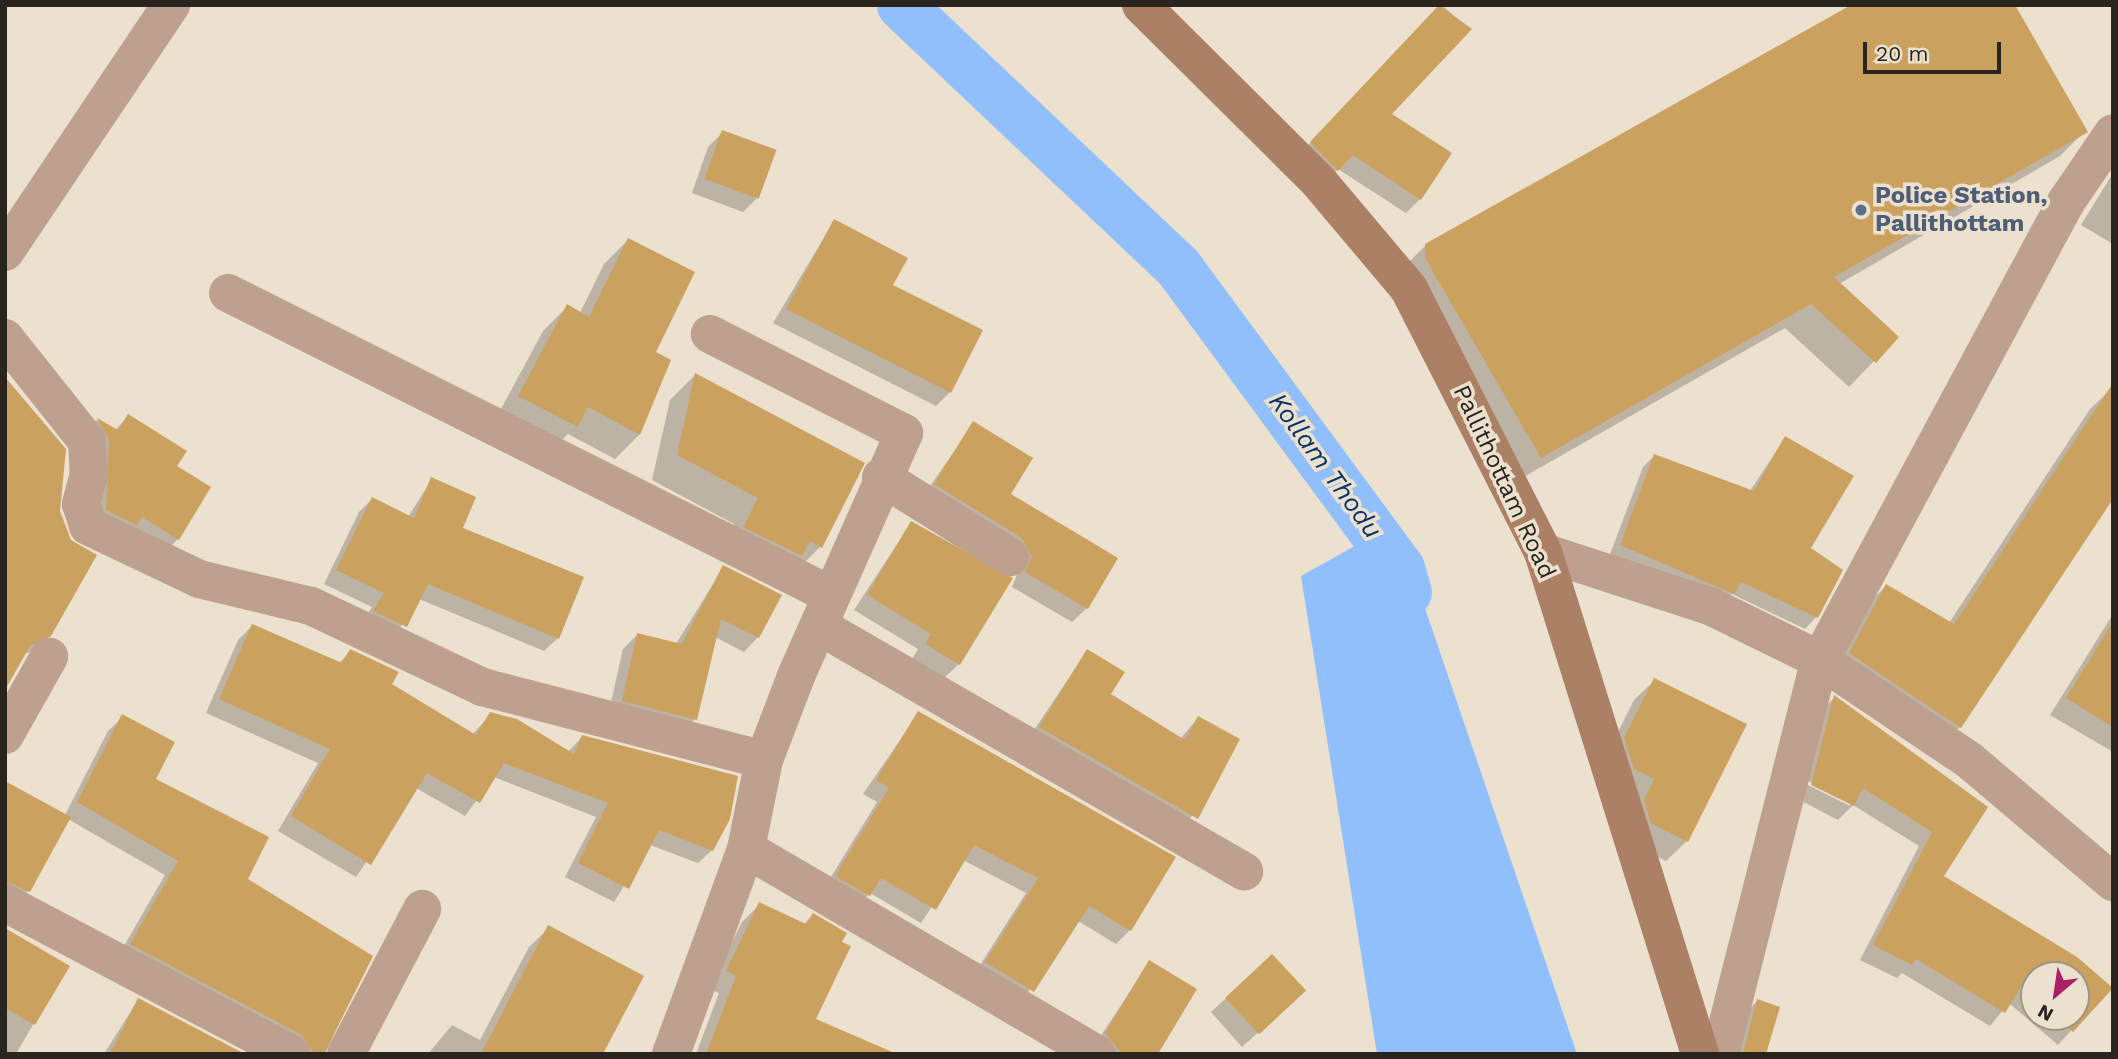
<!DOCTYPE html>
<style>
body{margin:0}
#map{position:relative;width:2118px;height:1059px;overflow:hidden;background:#ece0ce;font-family:"Work Sans",sans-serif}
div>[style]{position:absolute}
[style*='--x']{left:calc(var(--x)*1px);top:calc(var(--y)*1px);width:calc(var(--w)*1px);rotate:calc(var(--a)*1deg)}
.water>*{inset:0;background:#91bffb}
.shadow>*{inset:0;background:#0003}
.canal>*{height:49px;margin:-24.5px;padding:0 24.5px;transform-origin:24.5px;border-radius:24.5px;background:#91bffb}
.building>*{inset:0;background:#cba15f;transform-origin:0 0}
.street>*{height:38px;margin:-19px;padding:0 19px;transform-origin:19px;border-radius:19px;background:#bea08e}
.secondary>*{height:38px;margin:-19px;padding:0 19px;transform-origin:19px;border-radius:19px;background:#ab8065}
.dots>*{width:19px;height:19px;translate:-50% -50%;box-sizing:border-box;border:4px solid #ece0ce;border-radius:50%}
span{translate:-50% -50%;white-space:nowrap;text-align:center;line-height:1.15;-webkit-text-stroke:7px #ece0ce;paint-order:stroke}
.service-label{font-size:24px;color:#4e5e75;font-weight:700}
.left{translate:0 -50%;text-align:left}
.street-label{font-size:24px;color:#29251e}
.water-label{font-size:26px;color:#063569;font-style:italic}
.frame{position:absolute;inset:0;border:7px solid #29251e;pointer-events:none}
.north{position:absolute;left:2020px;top:961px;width:70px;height:70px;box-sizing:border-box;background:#ece0ce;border:2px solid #9e9588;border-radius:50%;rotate:209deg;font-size:19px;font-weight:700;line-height:28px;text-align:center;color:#29251e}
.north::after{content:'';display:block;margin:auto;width:24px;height:32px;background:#aa2064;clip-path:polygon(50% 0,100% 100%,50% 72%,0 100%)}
.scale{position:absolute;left:1863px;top:42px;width:138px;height:32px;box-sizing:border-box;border:4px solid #29251e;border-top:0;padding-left:9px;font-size:21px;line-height:24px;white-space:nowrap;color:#29251e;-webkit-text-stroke:5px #ece0ce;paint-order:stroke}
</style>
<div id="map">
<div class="water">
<div style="clip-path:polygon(1396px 523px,1577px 1054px,1377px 1054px,1301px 576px)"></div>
</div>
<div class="shadow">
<div style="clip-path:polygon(1442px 5px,1469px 30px,1389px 115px,1420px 199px,1406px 213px,1338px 169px,1323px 184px,1297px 157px)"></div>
<div style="clip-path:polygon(2085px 131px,2060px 156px,1839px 284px,1897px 337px,1849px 387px,1785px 328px,1515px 482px,1400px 271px,1426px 245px)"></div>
<div style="clip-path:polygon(723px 132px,757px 198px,743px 212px,692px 193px,708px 147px)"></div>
<div style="clip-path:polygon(2113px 173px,2113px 244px,2081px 225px)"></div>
<div style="clip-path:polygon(834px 221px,891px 286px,950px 392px,936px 406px,773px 323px)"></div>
<div style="clip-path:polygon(628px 240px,653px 352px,669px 361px,639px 435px,615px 459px,568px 434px,552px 450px,495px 420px,543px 331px,567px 307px,580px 313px,604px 264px)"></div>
<div style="clip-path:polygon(695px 375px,820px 547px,795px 572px,719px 552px,734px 524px,652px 480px,670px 400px)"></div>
<div style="clip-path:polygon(5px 379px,64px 450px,58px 511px,70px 541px,95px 555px,34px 650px,23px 655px)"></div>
<div style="clip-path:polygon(2110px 390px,2113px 495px,1960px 727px,1940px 747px,1830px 673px,1867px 605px,1886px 586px,1949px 623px,2090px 409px)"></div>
<div style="clip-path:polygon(128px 417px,175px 467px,178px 539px,164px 553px,92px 525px,84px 434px,97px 420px,115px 430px)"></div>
<div style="clip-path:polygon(974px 423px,1008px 495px,1087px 608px,1072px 622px,1012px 587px,1018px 572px,921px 499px)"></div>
<div style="clip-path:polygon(1785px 438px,1816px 617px,1805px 629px,1732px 594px,1721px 604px,1609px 557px,1643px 467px,1654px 456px,1750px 491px)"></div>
<div style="clip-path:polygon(432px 479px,461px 529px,558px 638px,544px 651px,419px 599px,392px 640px,361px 625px,372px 607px,324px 584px,359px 512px,372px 499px,408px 517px)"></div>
<div style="clip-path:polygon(911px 523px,959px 664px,944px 678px,912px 659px,918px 649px,854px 610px)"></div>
<div style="clip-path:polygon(723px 568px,758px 637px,744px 652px,715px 637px,695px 719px,681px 733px,608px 715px,623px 649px,637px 635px,676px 644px)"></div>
<div style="clip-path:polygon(2113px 614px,2113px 752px,2050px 715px)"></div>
<div style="clip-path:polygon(252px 626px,338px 664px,351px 651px,389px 685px,472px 735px,491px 714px,568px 752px,582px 737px,712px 850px,698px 863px,650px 845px,614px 902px,565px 877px,596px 817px,494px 777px,465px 816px,416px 788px,356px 877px,278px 831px,318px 763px,206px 713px,238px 640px)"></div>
<div style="clip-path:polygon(1087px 651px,1109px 695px,1180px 739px,1198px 718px,1238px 739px,1182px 832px,1026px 742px)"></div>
<div style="clip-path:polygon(1655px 680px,1687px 841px,1666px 861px,1630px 843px,1604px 760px,1634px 700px)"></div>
<div style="clip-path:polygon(evenodd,1834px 698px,1986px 807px,1942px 876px,2110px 988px,2058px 1045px,2009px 1003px,1990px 1026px,1902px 973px,1897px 978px,1860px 960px,1919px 846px,1853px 805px,1838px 820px,1798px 799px,1820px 712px,1834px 698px,1804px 779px,1850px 802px,1850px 806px,1802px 782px,1804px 779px,1834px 698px,2034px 975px,2076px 975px,2076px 1017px,2034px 1017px,2034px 975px)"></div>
<div style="clip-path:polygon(918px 714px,1130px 930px,1116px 944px,1078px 921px,1019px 1005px,973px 976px,1026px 893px,963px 860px,921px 923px,870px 893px,855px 909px,823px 890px,877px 802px,863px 794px)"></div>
<div style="clip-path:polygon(123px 717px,154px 780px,246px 879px,370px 957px,325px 1054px,293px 1054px,117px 958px,165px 875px,68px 819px,29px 890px,14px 905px,5px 902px,5px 783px,65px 815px,108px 731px)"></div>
<div style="clip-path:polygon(760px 904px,803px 925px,813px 915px,814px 1020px,837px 1054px,696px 1054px,719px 993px,709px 989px,742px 922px)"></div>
<div style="clip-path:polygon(549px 928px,601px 1054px,428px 1054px,452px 1025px,480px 1040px,529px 947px)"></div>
<div style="clip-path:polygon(5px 930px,67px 966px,16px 1054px,5px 1054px)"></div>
<div style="clip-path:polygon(1272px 956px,1289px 1005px,1242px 1047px,1211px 1012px)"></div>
<div style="clip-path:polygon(1149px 963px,1156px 1054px,1096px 1054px,1092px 1049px)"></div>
<div style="clip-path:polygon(138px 1000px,241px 1054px,104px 1054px)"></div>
<div style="clip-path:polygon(1757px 1001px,1764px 1054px,1732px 1054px,1743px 1015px)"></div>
</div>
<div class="canal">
<div style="--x:901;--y:5;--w:381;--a:43.4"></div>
<div style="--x:1178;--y:267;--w:374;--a:53.6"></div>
<div style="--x:1400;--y:568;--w:25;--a:74"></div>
</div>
<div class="building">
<div style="clip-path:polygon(1439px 5px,1472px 29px,1392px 114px,1452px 153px,1421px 200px,1353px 155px,1338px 171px,1310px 142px)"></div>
<div style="clip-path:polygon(1851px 5px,2015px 5px,2088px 132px,1834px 277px,1899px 337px,1876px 363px,1811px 304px,1541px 458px,1425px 258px,1425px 244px)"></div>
<div style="left:722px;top:130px;width:58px;height:52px;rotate:20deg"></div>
<div style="clip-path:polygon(834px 219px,908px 258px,893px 285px,983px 330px,951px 393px,786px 309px)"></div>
<div style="clip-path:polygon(628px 238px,695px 272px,656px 352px,671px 360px,640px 435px,588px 407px,578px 427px,518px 396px,567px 304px,589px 317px)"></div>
<div style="clip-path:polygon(695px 373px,865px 463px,822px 548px,810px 541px,802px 556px,743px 527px,758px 498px,677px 455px)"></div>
<div style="clip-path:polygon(5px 377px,66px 449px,60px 511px,71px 540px,97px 555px,51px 636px,30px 646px,5px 690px)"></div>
<div style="clip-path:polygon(2113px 383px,2113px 499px,1961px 728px,1849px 653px,1886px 584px,1954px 624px)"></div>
<div style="clip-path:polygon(128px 414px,187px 451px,177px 466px,211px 487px,179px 540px,142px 517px,137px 525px,106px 510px,109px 440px,97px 418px,118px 430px)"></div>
<div style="clip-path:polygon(973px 421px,1033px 458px,1011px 494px,1118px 558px,1088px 609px,1025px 572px,1032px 557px,1022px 538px,934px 484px)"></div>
<div style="clip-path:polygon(1785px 436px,1854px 476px,1811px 548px,1843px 570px,1818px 618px,1741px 582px,1734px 594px,1620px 545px,1654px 454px,1754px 491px)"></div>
<div style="clip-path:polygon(431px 477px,476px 497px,463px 528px,584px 577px,559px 639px,428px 584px,407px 627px,373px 611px,384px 593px,336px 570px,372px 497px,414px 518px)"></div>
<div style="clip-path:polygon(911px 521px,1013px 578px,960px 665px,925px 644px,931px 634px,867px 595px)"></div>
<div style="clip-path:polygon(723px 565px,782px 595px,759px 638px,721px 619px,697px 720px,622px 701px,637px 633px,682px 644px)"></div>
<div style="clip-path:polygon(2113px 622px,2113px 727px,2066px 698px)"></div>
<div style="clip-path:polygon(252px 624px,342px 663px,350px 649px,399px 672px,392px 684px,476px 735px,490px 712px,517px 719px,574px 754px,582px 735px,738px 776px,730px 819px,713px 851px,659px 830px,629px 889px,578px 863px,608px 803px,504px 763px,480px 803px,427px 773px,371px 865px,291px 816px,330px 749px,219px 699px)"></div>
<div style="clip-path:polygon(1087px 649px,1125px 672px,1111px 694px,1185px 740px,1198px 716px,1240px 739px,1198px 819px,1039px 727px)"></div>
<div style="clip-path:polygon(1654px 678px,1747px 724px,1688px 842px,1651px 823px,1644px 800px,1654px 779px,1634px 769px,1624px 738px)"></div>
<div style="clip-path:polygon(1834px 695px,1988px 807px,1944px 876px,2077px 957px,2113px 988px,2073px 1032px,2056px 1017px,2076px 1017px,2076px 975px,2034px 975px,2034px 998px,2021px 987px,2005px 1013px,1916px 959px,1912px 965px,1873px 945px,1932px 832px,1863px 788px,1854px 806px,1811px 785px)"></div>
<div style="clip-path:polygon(918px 711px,1176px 857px,1131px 931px,1089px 906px,1034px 992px,985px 962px,1038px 878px,974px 845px,936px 910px,881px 878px,870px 896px,835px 876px,889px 788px,876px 780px)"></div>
<div style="clip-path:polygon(122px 714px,175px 742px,156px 779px,269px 837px,248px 879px,373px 956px,324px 1054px,314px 1054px,302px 1035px,130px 944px,178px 861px,77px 802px)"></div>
<div style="clip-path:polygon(5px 781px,71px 817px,30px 892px,5px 881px)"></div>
<div style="clip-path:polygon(759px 902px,806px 924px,813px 913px,847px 933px,842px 942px,851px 946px,816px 1019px,897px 1054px,706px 1054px,736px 976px,726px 971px)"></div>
<div style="clip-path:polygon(548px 925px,644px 976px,603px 1054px,481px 1054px)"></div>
<div style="clip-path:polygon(5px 928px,70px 966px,35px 1025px,5px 1008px)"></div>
<div style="left:1272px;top:954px;width:50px;height:64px;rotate:47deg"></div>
<div style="clip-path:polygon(1149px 960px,1197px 989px,1158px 1054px,1122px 1054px,1105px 1033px)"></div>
<div style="clip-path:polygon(138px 998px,245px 1054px,110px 1054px)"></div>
<div style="clip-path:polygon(1757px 999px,1780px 1007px,1766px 1054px,1743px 1054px)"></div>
</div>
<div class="street">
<div style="--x:5;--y:252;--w:298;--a:-56.1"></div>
<div style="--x:228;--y:293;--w:672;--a:26.6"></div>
<div style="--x:5;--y:338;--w:132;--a:51.5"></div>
<div style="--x:87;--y:441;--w:33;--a:87"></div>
<div style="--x:89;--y:474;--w:31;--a:105"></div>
<div style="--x:81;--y:504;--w:23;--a:72"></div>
<div style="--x:88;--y:526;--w:123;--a:25.5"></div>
<div style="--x:199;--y:579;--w:115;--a:13.6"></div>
<div style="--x:311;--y:606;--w:189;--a:25.3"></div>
<div style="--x:482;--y:687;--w:291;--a:14.5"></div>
<div style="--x:881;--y:477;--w:152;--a:31.8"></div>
<div style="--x:1543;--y:552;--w:178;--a:18"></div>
<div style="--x:1712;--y:607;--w:120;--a:26.1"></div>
<div style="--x:1820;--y:660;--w:179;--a:33.9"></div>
<div style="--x:1969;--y:760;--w:189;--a:40.3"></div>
<div style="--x:819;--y:626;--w:491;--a:30"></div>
<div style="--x:5;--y:735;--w:90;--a:-60.6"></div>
<div style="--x:746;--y:849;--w:406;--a:30.3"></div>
<div style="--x:5;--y:903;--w:324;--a:27.8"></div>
<div style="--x:346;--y:1054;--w:164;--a:-62.3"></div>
<div style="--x:671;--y:1054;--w:218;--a:-69.9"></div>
<div style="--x:746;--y:849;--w:91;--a:-78.6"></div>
<div style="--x:764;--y:760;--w:90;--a:-69.1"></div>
<div style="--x:796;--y:676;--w:266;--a:-66"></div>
<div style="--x:904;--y:433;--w:218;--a:-153"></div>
<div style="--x:1720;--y:1054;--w:406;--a:-75.8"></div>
<div style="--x:1820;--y:660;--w:520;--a:-61.76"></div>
<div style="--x:2066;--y:202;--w:83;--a:-55.7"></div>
</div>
<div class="secondary">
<div style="--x:1141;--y:5;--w:251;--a:44.8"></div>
<div style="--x:1319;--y:182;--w:140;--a:49.9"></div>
<div style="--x:1409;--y:289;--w:295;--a:63"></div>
<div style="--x:1543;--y:552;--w:526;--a:72.63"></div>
</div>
<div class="dots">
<div style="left:1861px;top:210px;background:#5c6f8a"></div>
</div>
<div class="service-label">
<span class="left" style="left:1875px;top:210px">Police Station,<br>Pallithottam</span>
</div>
<div class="street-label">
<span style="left:1504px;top:482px;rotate:65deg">Pallithottam Road</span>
</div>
<div class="water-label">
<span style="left:1325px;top:466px;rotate:54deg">Kollam Thodu</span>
</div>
<div class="frame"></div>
<div class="north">N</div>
<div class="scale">20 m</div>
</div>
